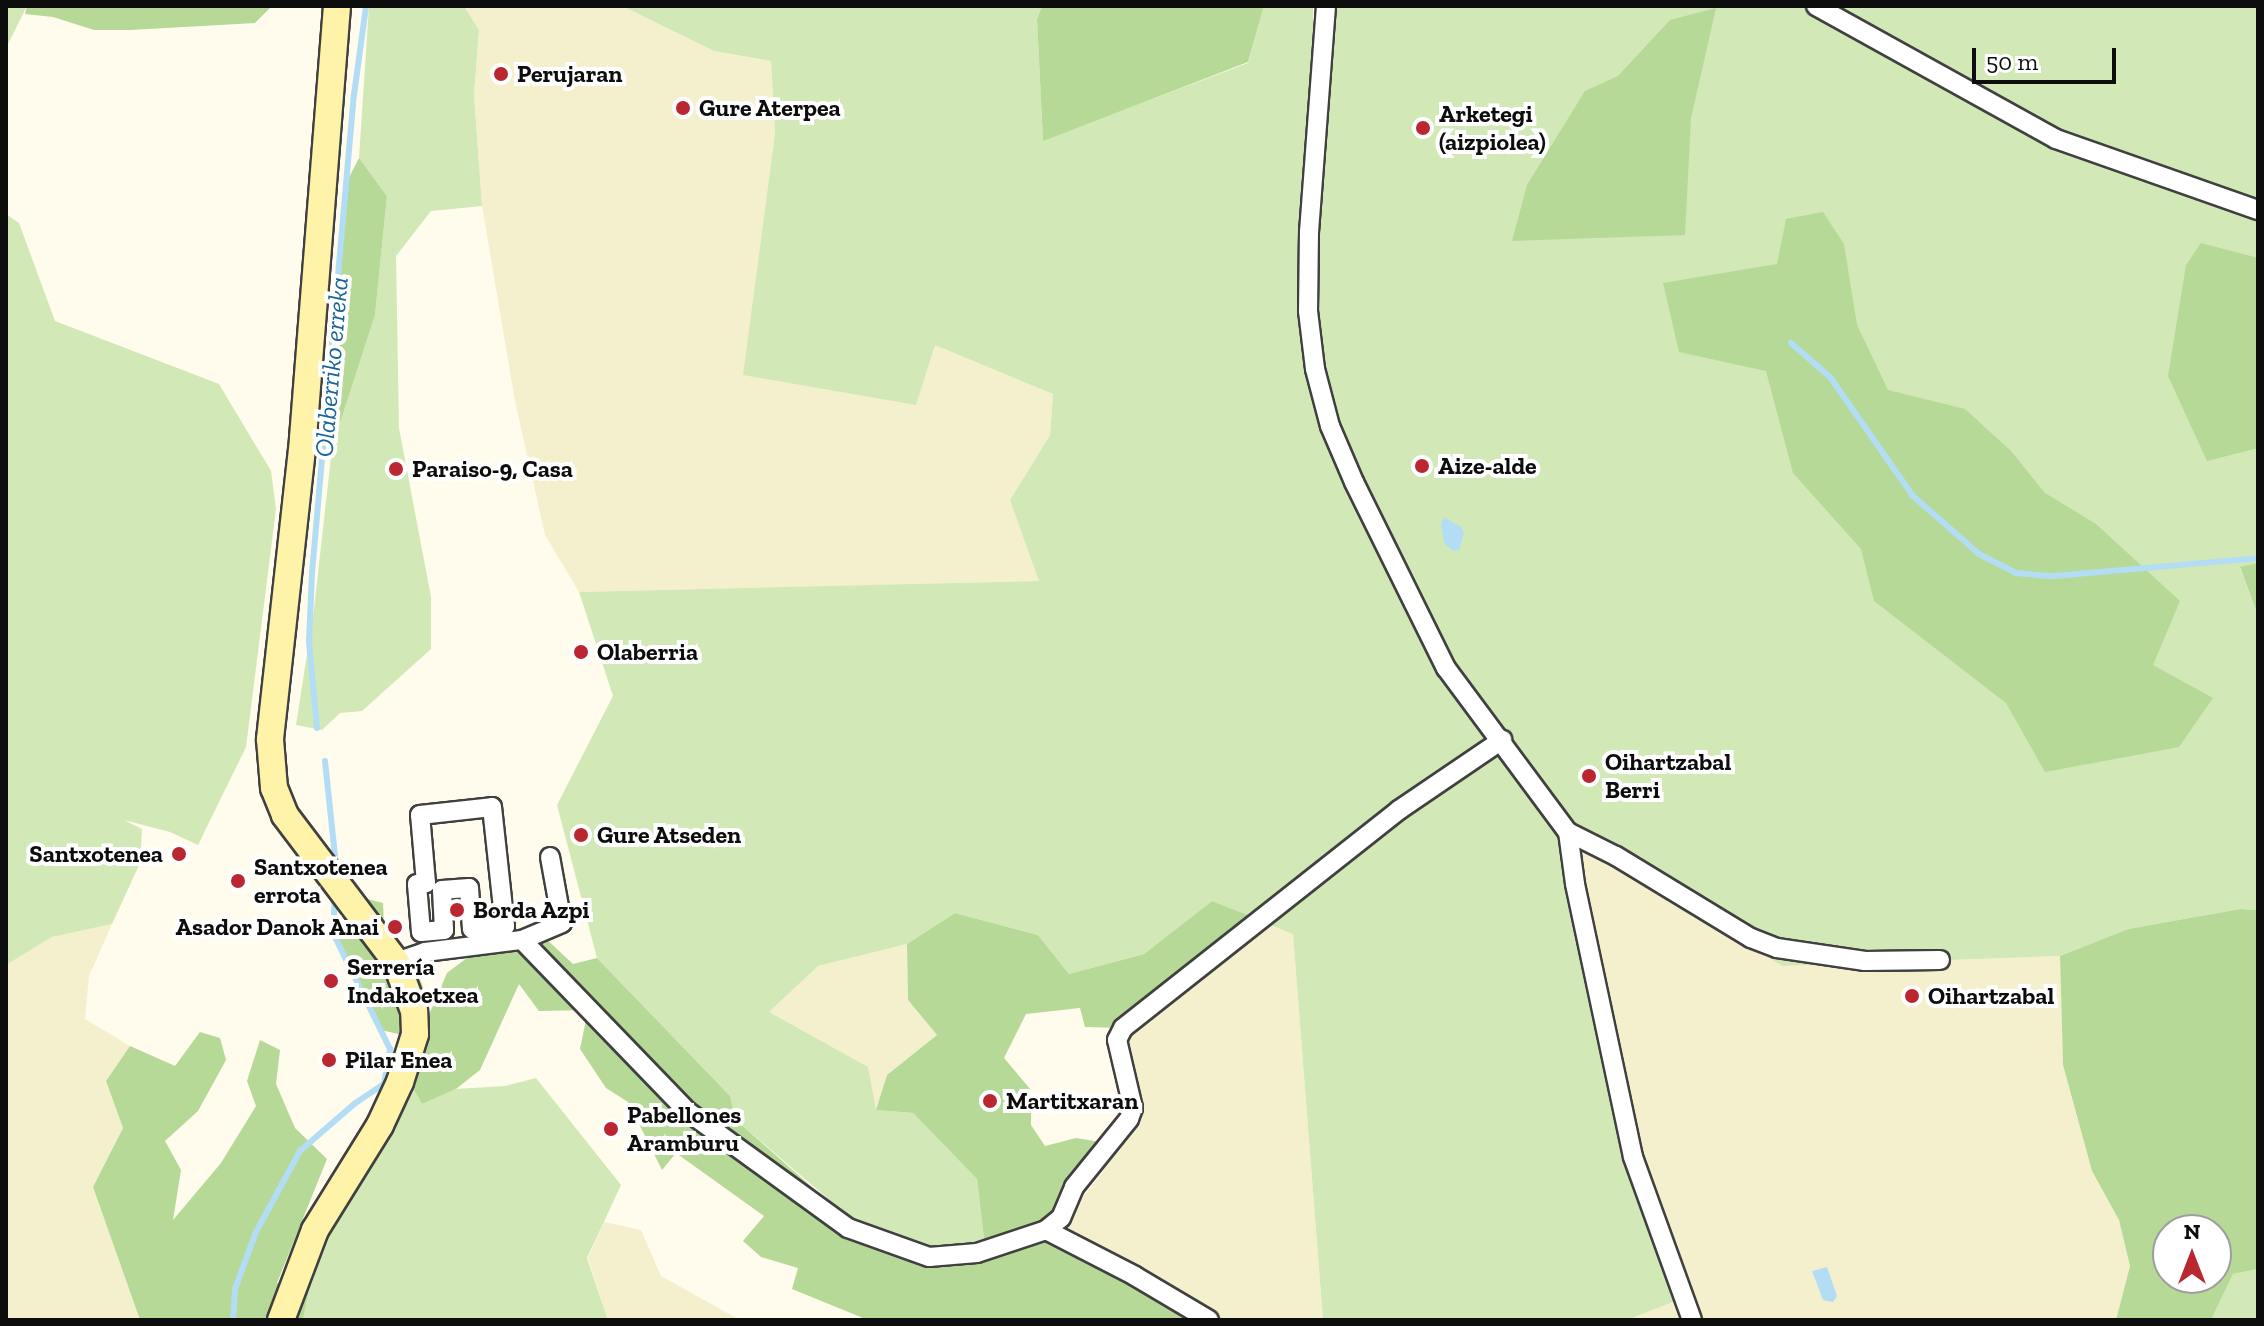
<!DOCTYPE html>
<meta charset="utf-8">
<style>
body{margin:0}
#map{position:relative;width:2264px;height:1326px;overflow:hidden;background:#fffbed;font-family:"Zilla Slab",serif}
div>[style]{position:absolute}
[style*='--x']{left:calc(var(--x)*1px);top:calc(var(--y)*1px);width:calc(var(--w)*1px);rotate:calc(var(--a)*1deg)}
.farmland>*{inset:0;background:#f4f0ce}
.green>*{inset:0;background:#d2e8b7}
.forest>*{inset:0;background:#b6d997}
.water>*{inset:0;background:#b3ddf5}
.stream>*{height:6px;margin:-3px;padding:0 3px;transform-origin:3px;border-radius:3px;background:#b3ddf5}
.roads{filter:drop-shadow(2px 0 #404040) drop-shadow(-2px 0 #404040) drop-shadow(0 2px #404040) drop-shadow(0 -2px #404040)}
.street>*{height:18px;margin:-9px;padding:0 9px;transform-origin:9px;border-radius:9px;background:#fff}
.secondary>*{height:26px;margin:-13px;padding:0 13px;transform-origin:13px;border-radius:13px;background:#fef3a9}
.dots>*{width:22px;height:22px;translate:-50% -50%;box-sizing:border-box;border:4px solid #fff;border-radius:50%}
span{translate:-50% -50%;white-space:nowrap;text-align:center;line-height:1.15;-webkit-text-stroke:8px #fff;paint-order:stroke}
.poi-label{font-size:24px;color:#0d0d0d;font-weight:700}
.left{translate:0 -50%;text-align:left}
.right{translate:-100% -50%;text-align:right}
.water-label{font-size:26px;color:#18659c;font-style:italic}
.frame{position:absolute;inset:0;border:8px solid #0d0d0d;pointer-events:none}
.north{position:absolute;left:2152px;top:1214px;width:80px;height:80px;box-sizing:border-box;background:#fff;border:2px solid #9e9e9e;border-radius:50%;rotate:0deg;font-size:22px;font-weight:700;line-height:32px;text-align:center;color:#0d0d0d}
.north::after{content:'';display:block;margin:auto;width:28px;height:36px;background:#ba2731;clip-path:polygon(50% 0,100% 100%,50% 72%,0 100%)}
.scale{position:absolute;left:1972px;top:48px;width:144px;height:36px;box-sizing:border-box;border:4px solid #0d0d0d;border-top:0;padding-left:10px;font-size:24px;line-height:28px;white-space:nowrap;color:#0d0d0d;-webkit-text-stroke:6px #fff;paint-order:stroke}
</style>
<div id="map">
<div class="farmland">
<div style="clip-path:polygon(464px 6px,622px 6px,714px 51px,771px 61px,775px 134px,934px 344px,1053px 394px,1050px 435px,1010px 500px,1040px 581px,579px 592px,545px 535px,515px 401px,482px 206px,474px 95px,479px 30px)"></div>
<div style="clip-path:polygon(1568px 832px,1782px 966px,2060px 956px,2063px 1065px,2092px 1171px,2119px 1220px,2130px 1266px,2116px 1320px,1627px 1320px,1683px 1298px,1633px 1157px)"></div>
<div style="clip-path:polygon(1260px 920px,1293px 933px,1323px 1320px,1189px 1320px,1193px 1303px,1064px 1231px,1065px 1220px,1102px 1173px,1133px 1108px,1117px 1040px)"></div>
<div style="clip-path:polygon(112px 924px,89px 976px,85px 1019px,130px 1046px,106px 1081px,123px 1128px,93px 1187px,140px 1320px,6px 1320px,6px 965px,52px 937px)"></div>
<div style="clip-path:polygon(907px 944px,908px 1000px,937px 1035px,887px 1075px,876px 1110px,769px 1012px,818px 966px)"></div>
<div style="clip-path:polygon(604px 1222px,641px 1230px,661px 1276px,740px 1320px,608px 1320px,588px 1258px)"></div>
</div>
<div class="green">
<div style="clip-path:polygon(6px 6px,27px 6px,6px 48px)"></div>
<div style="clip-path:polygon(369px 6px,464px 6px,479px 30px,474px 95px,482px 206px,431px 211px,396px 256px,399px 428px,431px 597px,431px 649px,362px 711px,340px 713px,322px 730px,296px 725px,314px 609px,332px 448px,375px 315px,387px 196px,359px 158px)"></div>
<div style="clip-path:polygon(622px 6px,1042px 6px,1037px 19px,1043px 140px,1248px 63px,1264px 6px,1313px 6px,1314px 177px,1333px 7px,2258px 6px,2258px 563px,2240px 568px,2258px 616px,2258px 910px,2240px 909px,2128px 929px,2060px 956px,1782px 966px,1568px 833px,1633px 1157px,1683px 1298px,1627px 1320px,1323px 1320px,1293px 934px,1212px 901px,1144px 954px,1069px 974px,1038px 935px,955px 913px,907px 944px,818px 966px,769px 1012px,868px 1067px,876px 1110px,913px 1113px,977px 1179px,985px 1247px,932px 1251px,880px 1235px,840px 1209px,736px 1120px,730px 1096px,597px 958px,557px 805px,613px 696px,579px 592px,1039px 581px,1010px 500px,1050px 435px,1053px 394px,935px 345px,916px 405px,743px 375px,775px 134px,771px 61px,714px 51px)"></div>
<div style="clip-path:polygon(6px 214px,19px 223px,55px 321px,219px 384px,271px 471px,276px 509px,246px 747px,198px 845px,170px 832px,124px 820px,142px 829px,140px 863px,112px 924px,52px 937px,6px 965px)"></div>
<div style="clip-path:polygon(536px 1078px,621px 1185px,587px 1258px,608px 1320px,303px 1320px,310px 1284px,300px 1284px,373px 1151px,414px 1090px,422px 1104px,456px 1089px,505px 1086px)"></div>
<div style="clip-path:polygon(2258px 1269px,2258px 1320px,2211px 1320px,2233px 1274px)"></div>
</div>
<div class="forest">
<div style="clip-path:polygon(27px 6px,272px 6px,255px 23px,130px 30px,94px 30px,53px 17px,25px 14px)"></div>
<div style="clip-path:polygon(1042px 6px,1264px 6px,1248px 62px,1043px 141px,1037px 19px)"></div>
<div style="clip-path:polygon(1716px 8px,1691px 118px,1685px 235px,1512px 241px,1527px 185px,1585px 91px,1618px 76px,1670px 20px)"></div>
<div style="clip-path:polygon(359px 158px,387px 196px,375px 315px,332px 448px,320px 443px,344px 187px)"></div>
<div style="clip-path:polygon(1823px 212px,1844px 244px,1857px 325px,1888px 390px,1965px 409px,2011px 451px,2045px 493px,2096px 524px,2180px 601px,2153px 665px,2213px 698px,2179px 747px,2045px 772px,2006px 703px,1874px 601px,1861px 549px,1793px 473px,1766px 371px,1679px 352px,1663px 283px,1777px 264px,1786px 219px)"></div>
<div style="clip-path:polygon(2201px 243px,2258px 258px,2258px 448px,2207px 461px,2168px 376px,2186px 265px)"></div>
<div style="clip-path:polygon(2258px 563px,2258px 616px,2240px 567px)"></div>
<div style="clip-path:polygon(367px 899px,383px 903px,384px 924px,406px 951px,422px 984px,429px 1015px,447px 973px,476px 951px,543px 936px,573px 964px,597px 958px,730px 1096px,736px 1120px,874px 1242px,937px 1265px,985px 1247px,977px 1179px,913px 1113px,876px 1110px,887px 1075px,937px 1035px,908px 1000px,907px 944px,955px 913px,1038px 935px,1069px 974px,1144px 954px,1212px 901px,1260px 920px,1123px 1028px,1085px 1027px,1080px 1008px,1026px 1014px,1004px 1058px,1031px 1090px,1031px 1125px,1045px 1146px,1076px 1138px,1106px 1143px,1044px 1234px,1169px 1305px,1186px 1320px,868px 1320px,792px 1289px,798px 1268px,761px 1257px,743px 1241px,764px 1216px,676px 1153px,662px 1170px,628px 1102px,606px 1088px,580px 1049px,588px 1010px,539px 1011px,519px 984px,480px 1070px,456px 1089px,422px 1104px,414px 1090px,425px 1040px,381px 1030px,335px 937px)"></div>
<div style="clip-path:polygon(evenodd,2240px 909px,2258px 910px,2258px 1269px,2233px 1274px,2211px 1320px,2116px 1320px,2130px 1266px,2119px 1220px,2092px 1171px,2063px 1065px,2060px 956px,2128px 929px,2240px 909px,2168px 1230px,2216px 1230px,2216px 1278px,2168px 1278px,2168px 1230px)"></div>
<div style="clip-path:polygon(200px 1032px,220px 1038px,226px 1060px,198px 1111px,165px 1141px,181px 1170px,173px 1220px,221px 1163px,256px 1106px,247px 1081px,260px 1040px,280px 1050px,276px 1084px,295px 1128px,327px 1159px,277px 1283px,310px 1284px,303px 1320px,140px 1320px,93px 1187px,123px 1128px,106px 1081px,130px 1046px,175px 1066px)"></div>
</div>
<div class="water">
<div style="clip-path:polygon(1444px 517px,1461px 527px,1464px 533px,1459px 550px,1453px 551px,1444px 543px,1441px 524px)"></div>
<div style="clip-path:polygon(1827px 1267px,1837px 1296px,1833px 1302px,1823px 1300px,1812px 1271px)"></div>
</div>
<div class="stream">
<div style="--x:1791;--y:343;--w:52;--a:41.1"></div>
<div style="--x:1830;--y:377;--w:145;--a:55.1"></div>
<div style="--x:1913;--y:496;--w:88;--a:41.3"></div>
<div style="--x:1979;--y:554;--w:42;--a:27.2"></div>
<div style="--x:2016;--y:573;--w:38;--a:5"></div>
<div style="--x:2054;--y:576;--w:205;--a:-5"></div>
<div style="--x:317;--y:728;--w:87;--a:-95.3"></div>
<div style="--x:309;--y:641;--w:68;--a:-87.5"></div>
<div style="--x:312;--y:573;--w:480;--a:-85"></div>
<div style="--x:354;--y:95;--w:90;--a:-82.3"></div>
<div style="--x:325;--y:761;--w:106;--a:84"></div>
<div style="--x:233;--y:1320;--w:31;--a:-86"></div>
<div style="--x:235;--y:1289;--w:61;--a:-69.8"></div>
<div style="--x:256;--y:1232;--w:92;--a:-61.5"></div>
<div style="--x:300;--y:1151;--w:72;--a:-41"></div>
<div style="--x:354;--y:1104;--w:36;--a:-34"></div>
<div style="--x:384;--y:1084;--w:36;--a:-80"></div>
<div style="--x:390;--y:1049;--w:129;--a:-116.2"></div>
<div style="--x:333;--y:933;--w:36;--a:-87"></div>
</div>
<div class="roads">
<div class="street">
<div style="--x:1326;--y:6;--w:226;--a:94.3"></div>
<div style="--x:1309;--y:231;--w:80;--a:90.7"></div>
<div style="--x:1308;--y:311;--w:58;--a:83.1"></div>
<div style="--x:1315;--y:369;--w:59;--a:75.3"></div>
<div style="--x:1330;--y:426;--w:61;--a:66.8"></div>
<div style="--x:1354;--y:482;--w:208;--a:63.7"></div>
<div style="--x:1446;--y:668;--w:204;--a:53.4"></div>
<div style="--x:1568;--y:832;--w:52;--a:82.3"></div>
<div style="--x:1575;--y:884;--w:279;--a:78"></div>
<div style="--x:1633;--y:1157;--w:173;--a:70.1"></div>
<div style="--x:1816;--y:6;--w:274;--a:29"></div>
<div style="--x:2056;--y:139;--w:214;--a:19.4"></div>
<div style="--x:492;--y:807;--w:120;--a:83.8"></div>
<div style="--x:505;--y:926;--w:33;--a:175"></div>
<div style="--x:472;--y:929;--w:41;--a:-94.2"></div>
<div style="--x:469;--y:888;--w:27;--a:176"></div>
<div style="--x:442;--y:890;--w:40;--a:87.1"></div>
<div style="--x:444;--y:930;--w:23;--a:175"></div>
<div style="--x:421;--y:932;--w:48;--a:-94.8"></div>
<div style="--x:417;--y:884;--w:9;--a:-6"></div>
<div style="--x:426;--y:883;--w:68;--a:-95"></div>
<div style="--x:420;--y:815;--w:72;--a:-6.3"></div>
<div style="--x:1568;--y:832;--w:54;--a:26.6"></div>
<div style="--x:1616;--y:856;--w:158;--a:31.3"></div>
<div style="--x:1751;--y:938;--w:28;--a:21"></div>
<div style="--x:1777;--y:948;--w:89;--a:8.4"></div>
<div style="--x:1865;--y:961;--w:75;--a:-0.8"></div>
<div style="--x:522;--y:940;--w:238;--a:46"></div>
<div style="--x:687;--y:1111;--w:199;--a:36"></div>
<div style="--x:848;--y:1228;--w:86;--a:19.7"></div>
<div style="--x:929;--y:1257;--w:48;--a:-4.8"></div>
<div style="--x:977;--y:1253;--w:73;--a:-18.4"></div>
<div style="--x:1046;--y:1230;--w:19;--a:-39"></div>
<div style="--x:1061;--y:1218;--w:34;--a:-67"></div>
<div style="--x:1074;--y:1187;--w:87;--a:-51"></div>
<div style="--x:1129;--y:1119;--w:12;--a:-70"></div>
<div style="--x:1133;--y:1108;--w:70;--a:-103.2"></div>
<div style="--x:1117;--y:1040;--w:13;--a:-63"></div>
<div style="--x:1123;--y:1028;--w:352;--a:-38.3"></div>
<div style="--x:1399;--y:810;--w:125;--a:-34.2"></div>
<div style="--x:396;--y:962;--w:31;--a:-19"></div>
<div style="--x:425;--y:952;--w:98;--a:-7.1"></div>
<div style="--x:522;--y:940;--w:43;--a:-23"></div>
<div style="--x:562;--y:923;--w:67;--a:-100.3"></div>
<div style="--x:1046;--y:1230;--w:100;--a:27.3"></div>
<div style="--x:1135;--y:1276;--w:86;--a:30.7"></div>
</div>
<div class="secondary">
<div style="--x:281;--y:1320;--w:96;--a:-69.3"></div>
<div style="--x:315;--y:1230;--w:123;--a:-58.2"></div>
<div style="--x:380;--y:1125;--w:47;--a:-65.1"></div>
<div style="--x:400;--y:1082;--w:50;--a:-72.6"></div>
<div style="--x:415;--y:1034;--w:23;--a:-92"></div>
<div style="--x:414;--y:1011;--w:52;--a:-110.2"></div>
<div style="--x:396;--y:962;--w:184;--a:-127.1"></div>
<div style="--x:285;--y:815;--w:29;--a:-112"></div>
<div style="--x:274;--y:788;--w:49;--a:-94.7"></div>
<div style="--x:270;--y:739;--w:303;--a:-83.7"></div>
<div style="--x:303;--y:438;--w:433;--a:-85.5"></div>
</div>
</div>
<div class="dots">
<div style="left:501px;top:74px;background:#ba2731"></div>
<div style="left:683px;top:108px;background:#ba2731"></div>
<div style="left:1423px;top:128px;background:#ba2731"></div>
<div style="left:1422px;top:466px;background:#ba2731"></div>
<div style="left:396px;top:469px;background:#ba2731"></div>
<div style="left:581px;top:652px;background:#ba2731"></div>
<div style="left:1589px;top:776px;background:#ba2731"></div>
<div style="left:581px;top:835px;background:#ba2731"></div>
<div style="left:179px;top:854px;background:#ba2731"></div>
<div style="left:238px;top:881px;background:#ba2731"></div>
<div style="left:457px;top:910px;background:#ba2731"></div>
<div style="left:395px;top:927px;background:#ba2731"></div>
<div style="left:331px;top:981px;background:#ba2731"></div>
<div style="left:1912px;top:996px;background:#ba2731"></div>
<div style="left:329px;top:1060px;background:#ba2731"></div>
<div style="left:990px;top:1101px;background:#ba2731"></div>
<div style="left:611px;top:1129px;background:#ba2731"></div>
</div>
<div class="poi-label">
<span class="left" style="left:517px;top:74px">Perujaran</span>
<span class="left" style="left:699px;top:108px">Gure Aterpea</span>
<span class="left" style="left:1439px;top:128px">Arketegi<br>(aizpiolea)</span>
<span class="left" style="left:1438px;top:466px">Aize-alde</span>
<span class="left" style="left:412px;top:469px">Paraiso-9, Casa</span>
<span class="left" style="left:597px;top:652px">Olaberria</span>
<span class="left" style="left:1605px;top:776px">Oihartzabal<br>Berri</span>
<span class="left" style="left:597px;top:835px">Gure Atseden</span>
<span class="right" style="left:163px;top:854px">Santxotenea</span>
<span class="left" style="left:254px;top:881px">Santxotenea<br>errota</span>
<span class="left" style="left:473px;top:910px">Borda Azpi</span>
<span class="right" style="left:379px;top:927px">Asador Danok Anai</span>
<span class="left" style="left:347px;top:981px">Serrería<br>Indakoetxea</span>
<span class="left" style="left:1928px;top:996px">Oihartzabal</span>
<span class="left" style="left:345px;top:1060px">Pilar Enea</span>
<span class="left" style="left:1006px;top:1101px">Martitxaran</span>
<span class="left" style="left:627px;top:1129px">Pabellones<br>Aramburu</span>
</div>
<div class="water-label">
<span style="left:332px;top:367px;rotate:-85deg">Olaberriko erreka</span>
</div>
<div class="frame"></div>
<div class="north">N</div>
<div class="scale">50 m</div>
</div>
